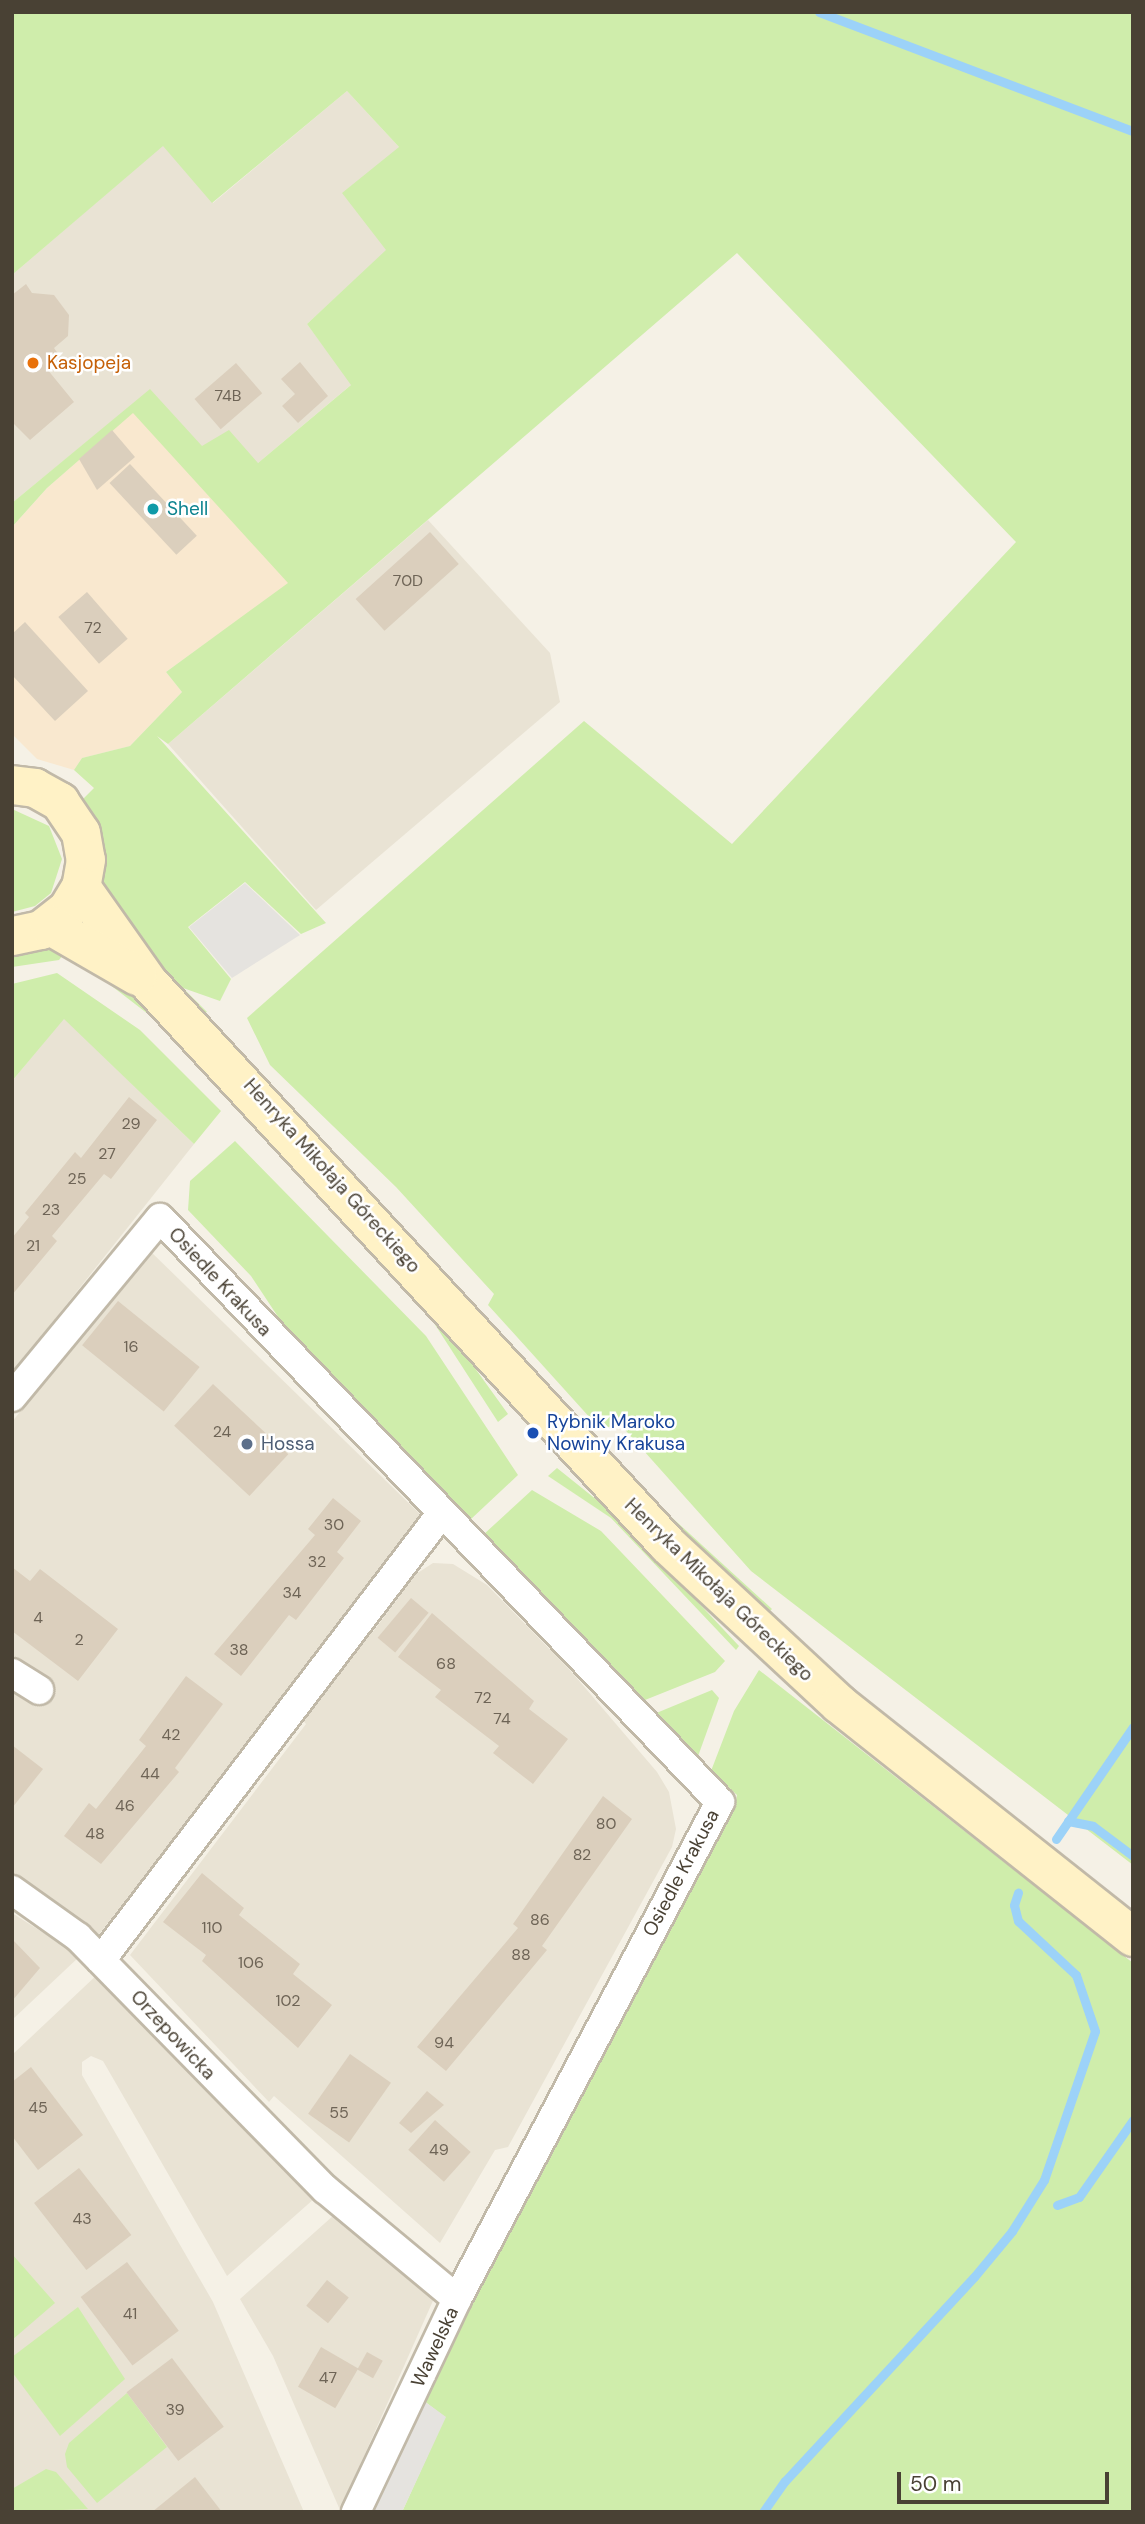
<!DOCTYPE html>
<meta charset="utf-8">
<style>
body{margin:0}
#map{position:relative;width:1145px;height:2524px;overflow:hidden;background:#f5f1e6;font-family:"DM Sans",sans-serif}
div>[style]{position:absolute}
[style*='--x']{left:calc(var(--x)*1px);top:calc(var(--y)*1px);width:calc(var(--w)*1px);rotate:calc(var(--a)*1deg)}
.residential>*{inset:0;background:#e9e3d4}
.commercial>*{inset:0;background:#f9e8cf}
.green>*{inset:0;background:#cfedab}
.parking>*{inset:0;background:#e5e3df}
.stream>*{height:9px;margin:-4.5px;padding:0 4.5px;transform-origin:4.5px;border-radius:4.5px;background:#9cd2f8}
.building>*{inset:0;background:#dbcfbd;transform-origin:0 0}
.roads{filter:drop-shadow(2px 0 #c1b9a8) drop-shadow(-2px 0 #c1b9a8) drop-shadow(0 2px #c1b9a8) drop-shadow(0 -2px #c1b9a8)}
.minor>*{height:28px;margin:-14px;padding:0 14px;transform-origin:14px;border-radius:14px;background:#fff}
.secondary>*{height:38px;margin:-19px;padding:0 19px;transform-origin:19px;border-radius:19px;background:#fff2c6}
.dots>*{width:19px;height:19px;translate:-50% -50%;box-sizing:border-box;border:4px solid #fff;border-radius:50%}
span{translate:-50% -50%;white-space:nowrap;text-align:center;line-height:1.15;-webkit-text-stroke:5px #fff;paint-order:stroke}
.number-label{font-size:16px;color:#6e6456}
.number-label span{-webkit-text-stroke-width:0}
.food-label{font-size:19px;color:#c56008}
.left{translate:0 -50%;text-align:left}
.culture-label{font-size:19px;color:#0d838f}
.street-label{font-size:19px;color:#494134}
.transit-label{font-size:19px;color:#164399}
.service-label{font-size:19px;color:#4e5e75}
.frame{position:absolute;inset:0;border:14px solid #494134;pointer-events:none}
.scale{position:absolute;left:897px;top:2472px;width:212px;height:32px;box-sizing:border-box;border:4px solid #494134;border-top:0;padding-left:9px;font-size:21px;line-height:24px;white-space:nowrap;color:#494134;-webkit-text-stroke:5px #fff;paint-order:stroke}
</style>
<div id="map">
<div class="residential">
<div style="clip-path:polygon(347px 91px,399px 147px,387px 250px,307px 324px,352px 384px,258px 463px,202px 447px,150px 390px,12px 503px,12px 275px,163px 145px,213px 203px)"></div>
<div style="clip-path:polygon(428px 520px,550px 653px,560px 702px,316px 910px,168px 744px)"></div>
<div style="clip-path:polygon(64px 1018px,194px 1144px,12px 1373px,12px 1081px)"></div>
<div style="clip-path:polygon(147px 1248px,424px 1518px,97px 1937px,12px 1882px,12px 1422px)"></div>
<div style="clip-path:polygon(433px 1563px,453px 1564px,487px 1585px,569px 1669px,657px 1772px,669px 1792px,676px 1829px,672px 1847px,508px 2147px,495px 2150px,440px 2243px,274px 2096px,269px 2102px,130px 1955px,306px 1724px,301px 1718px,367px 1629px,372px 1633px,416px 1574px)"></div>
<div style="clip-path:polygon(12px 1913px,80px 1956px,12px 2020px)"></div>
<div style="clip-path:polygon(100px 1972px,315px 2198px,227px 2276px,103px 2061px,91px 2056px,82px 2062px,82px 2075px,213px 2302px,304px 2512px,12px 2512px,12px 2055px)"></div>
<div style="clip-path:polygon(334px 2215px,436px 2294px,340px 2510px,273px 2356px,240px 2299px)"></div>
</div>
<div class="commercial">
<div style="clip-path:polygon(133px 412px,289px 583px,166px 672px,182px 692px,130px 746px,82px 758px,74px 770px,37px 759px,12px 734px,12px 527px,47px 488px)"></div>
</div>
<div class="green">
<div style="clip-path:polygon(12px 12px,1133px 12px,1133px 1865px,751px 1571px,619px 1423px,601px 1430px,488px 1305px,494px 1294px,396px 1187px,270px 1065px,247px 1018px,584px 721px,732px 844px,1016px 542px,737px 253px,168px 744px,157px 736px,326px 923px,301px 934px,245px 882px,188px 927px,231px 979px,220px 1001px,183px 988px,207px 1012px,202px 1014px,105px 909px,81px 801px,94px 788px,74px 770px,82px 758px,130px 746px,182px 692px,166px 672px,288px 583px,133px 413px,47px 488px,12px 527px,12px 503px,150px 389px,202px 446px,229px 430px,258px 463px,351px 385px,307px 324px,386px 250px,342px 193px,399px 147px,347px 91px,212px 203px,163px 146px,12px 275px)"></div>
<div style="clip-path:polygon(12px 809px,49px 826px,62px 859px,51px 893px,35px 906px,12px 912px)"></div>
<div style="clip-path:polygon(40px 943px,68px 949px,59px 960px,12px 967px,12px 946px)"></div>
<div style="clip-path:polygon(87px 967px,150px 1007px,446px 1328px,508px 1414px,498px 1422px,432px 1320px,161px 1024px)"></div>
<div style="clip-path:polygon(57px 973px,140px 1030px,221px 1111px,194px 1144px,64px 1019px,12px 1081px,12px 984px)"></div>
<div style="clip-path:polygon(235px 1141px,426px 1336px,518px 1475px,470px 1520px,353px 1410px,300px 1350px,251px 1276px,188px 1210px,190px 1181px)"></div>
<div style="clip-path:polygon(456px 1284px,655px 1502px,772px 1609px,768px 1613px,711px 1564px,452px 1288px)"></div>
<div style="clip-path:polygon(557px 1468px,618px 1517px,739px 1646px,736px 1650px,611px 1518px,548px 1476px)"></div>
<div style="clip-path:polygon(532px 1490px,601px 1531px,725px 1661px,715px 1672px,640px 1702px,610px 1673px,612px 1667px,483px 1535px)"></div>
<div style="clip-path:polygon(759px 1670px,1133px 1963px,1133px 2512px,402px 2512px,445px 2417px,424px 2401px,607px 2036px,734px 1810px,737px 1795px,711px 1771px,734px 1711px)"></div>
<div style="clip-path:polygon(712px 1690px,719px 1698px,697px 1759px,654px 1714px)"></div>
<div style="clip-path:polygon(12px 2254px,55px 2303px,12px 2340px)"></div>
<div style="clip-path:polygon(78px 2307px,125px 2379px,60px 2436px,12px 2372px,12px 2357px)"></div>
<div style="clip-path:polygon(127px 2393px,167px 2447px,97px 2503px,67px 2467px,65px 2454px,69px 2443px)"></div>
<div style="clip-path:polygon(46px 2469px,56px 2472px,88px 2509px,12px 2512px,12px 2489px)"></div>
</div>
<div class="parking">
<div style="clip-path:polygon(245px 883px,300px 935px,232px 978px,189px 927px)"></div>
<div style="clip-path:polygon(424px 2401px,446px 2417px,402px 2512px,366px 2512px)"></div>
</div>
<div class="stream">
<div style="--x:819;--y:12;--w:336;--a:20.8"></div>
<div style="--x:1068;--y:1821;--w:25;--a:11"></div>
<div style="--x:1093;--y:1826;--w:50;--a:36.9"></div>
<div style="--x:1056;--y:1839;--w:136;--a:-55.5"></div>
<div style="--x:1057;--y:2205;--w:23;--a:-20"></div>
<div style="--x:1079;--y:2197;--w:94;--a:-55"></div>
<div style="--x:763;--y:2512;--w:38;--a:-55"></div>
<div style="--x:785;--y:2481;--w:278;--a:-47.2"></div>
<div style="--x:974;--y:2277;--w:60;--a:-50.4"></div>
<div style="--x:1012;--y:2231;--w:60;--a:-57.9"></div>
<div style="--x:1044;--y:2180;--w:157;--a:-71.1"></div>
<div style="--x:1095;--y:2031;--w:59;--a:-108.7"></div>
<div style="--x:1076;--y:1975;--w:79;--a:-137"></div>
<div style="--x:1018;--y:1921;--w:16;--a:-104"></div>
<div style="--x:1014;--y:1905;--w:13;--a:-72"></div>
</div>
<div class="building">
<div style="clip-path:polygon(26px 284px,32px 293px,54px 295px,69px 315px,68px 336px,54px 348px,61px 358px,47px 369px,74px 402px,30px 440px,12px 422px,12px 295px)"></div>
<div style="clip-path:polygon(300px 362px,328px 396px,298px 423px,282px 406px,295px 394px,281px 379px)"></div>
<div style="left:236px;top:363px;width:40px;height:55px;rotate:49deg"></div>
<div style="clip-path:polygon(112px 430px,135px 457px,97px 490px,79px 459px)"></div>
<div style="left:130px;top:464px;width:98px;height:28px;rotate:47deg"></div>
<div style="left:430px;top:532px;width:43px;height:100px;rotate:48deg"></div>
<div style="left:87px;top:592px;width:62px;height:38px;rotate:49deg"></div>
<div style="clip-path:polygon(25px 622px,88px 691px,55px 721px,12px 675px,12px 634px)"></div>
<div style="clip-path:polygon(129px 1097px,157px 1120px,111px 1179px,104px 1174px,52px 1236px,57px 1241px,12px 1295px,12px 1238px,29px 1217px,25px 1213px,75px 1152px,81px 1158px)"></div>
<div style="left:118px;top:1301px;width:105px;height:57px;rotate:39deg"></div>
<div style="left:213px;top:1384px;width:103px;height:57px;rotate:43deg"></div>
<div style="clip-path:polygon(333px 1498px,361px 1521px,337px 1552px,344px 1558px,296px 1620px,289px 1615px,241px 1676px,214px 1654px,315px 1535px,308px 1529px)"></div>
<div style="clip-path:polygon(12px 1567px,30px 1581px,40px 1569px,118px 1629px,78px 1681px,12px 1631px)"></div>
<div style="left:411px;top:1598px;width:23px;height:52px;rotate:40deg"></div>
<div style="clip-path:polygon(432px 1613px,534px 1701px,529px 1709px,568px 1739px,533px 1784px,493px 1753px,499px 1746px,435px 1697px,441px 1690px,398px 1657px)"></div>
<div style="clip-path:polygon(186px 1676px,223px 1704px,175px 1768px,179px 1772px,101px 1864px,64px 1836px,89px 1803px,96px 1809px,146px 1746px,139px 1740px)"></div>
<div style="clip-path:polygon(12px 1745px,43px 1769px,12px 1808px)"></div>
<div style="clip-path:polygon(603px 1796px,632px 1819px,542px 1946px,547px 1950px,446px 2071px,417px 2047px,518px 1928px,513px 1924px)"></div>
<div style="clip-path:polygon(202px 1873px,244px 1908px,239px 1915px,300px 1964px,293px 1974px,332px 2005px,298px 2048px,202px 1961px,206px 1955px,163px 1922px)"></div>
<div style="clip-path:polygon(12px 1939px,40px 1968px,12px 2001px)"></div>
<div style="left:350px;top:2054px;width:50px;height:73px;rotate:35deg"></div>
<div style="clip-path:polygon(31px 2067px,83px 2135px,38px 2170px,12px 2136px,12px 2082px)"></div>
<div style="clip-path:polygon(427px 2091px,444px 2105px,411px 2133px,399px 2123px)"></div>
<div style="left:435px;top:2120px;width:48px;height:40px;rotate:42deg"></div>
<div style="left:79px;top:2168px;width:85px;height:57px;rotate:52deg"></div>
<div style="left:127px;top:2262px;width:86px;height:58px;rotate:53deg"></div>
<div style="left:327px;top:2280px;width:28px;height:33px;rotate:39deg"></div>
<div style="left:321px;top:2347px;width:43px;height:46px;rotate:30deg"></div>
<div style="left:367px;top:2352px;width:18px;height:20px;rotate:29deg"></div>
<div style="left:172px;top:2358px;width:86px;height:57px;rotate:53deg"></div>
<div style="clip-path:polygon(195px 2477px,222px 2512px,152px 2512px)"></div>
</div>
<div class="roads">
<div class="minor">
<div style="--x:12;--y:1397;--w:232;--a:-50.4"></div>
<div style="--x:160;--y:1218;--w:809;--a:46.2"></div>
<div style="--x:720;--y:1802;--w:562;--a:117.89"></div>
<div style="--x:12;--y:1673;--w:32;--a:32"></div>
<div style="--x:12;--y:1890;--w:81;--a:35.5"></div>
<div style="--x:78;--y:1937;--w:353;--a:45.6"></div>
<div style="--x:325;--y:2189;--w:172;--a:39.8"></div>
<div style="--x:457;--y:2299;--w:236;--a:115.4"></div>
<div style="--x:101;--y:1960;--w:561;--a:-52.68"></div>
</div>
<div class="secondary">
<div style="--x:12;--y:785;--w:23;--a:7"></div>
<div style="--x:35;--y:788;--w:29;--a:29"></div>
<div style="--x:60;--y:802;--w:37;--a:56"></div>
<div style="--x:81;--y:833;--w:27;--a:80"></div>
<div style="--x:86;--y:860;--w:27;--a:100"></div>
<div style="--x:81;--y:887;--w:26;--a:121"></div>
<div style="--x:68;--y:909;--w:34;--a:142"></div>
<div style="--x:41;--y:930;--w:30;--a:168"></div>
<div style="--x:81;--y:887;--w:116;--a:54.8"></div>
<div style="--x:148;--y:982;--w:766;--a:47.27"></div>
<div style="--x:668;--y:1545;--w:233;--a:42.9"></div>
<div style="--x:839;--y:1704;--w:375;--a:38.4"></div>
<div style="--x:49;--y:925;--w:102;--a:30.1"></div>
</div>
</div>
<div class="dots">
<div style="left:33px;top:363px;background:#e8710a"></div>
<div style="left:153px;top:509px;background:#0f9aa8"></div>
<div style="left:533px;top:1433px;background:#1a4fb4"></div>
<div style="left:247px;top:1444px;background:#5c6f8a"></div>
</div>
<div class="number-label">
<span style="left:228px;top:396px">74B</span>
<span style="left:408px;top:581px">70D</span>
<span style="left:93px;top:628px">72</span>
<span style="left:131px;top:1124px">29</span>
<span style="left:107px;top:1154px">27</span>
<span style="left:77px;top:1179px">25</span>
<span style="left:51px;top:1210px">23</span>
<span style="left:33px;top:1246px">21</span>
<span style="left:131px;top:1347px">16</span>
<span style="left:222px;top:1432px">24</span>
<span style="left:334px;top:1525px">30</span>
<span style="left:317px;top:1562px">32</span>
<span style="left:292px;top:1593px">34</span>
<span style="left:38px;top:1618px">4</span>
<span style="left:79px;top:1640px">2</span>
<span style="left:239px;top:1650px">38</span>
<span style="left:446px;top:1664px">68</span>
<span style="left:483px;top:1698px">72</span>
<span style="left:502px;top:1719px">74</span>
<span style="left:171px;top:1735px">42</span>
<span style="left:150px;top:1774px">44</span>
<span style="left:125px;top:1806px">46</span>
<span style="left:606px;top:1824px">80</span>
<span style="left:95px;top:1834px">48</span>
<span style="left:582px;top:1855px">82</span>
<span style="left:540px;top:1920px">86</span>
<span style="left:212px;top:1928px">110</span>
<span style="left:521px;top:1955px">88</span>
<span style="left:251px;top:1963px">106</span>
<span style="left:288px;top:2001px">102</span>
<span style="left:444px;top:2043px">94</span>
<span style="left:38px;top:2108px">45</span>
<span style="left:339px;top:2113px">55</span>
<span style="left:439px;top:2150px">49</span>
<span style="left:82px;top:2219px">43</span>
<span style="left:130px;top:2314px">41</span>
<span style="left:328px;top:2378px">47</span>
<span style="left:175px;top:2410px">39</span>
</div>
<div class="food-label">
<span class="left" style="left:47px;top:363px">Kasjopeja</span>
</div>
<div class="culture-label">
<span class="left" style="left:167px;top:509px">Shell</span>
</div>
<div class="street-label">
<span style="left:332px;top:1176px;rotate:48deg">Henryka Mikołaja Góreckiego</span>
<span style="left:220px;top:1282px;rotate:47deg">Osiedle Krakusa</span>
<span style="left:719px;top:1590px;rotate:44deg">Henryka Mikołaja Góreckiego</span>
<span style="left:681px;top:1873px;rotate:-62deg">Osiedle Krakusa</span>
<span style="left:173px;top:2035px;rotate:47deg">Orzepowicka</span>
<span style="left:435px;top:2347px;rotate:-65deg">Wawelska</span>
</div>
<div class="transit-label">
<span class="left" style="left:547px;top:1433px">Rybnik Maroko<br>Nowiny Krakusa</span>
</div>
<div class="service-label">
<span class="left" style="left:261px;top:1444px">Hossa</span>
</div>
<div class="frame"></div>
<div class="scale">50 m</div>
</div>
